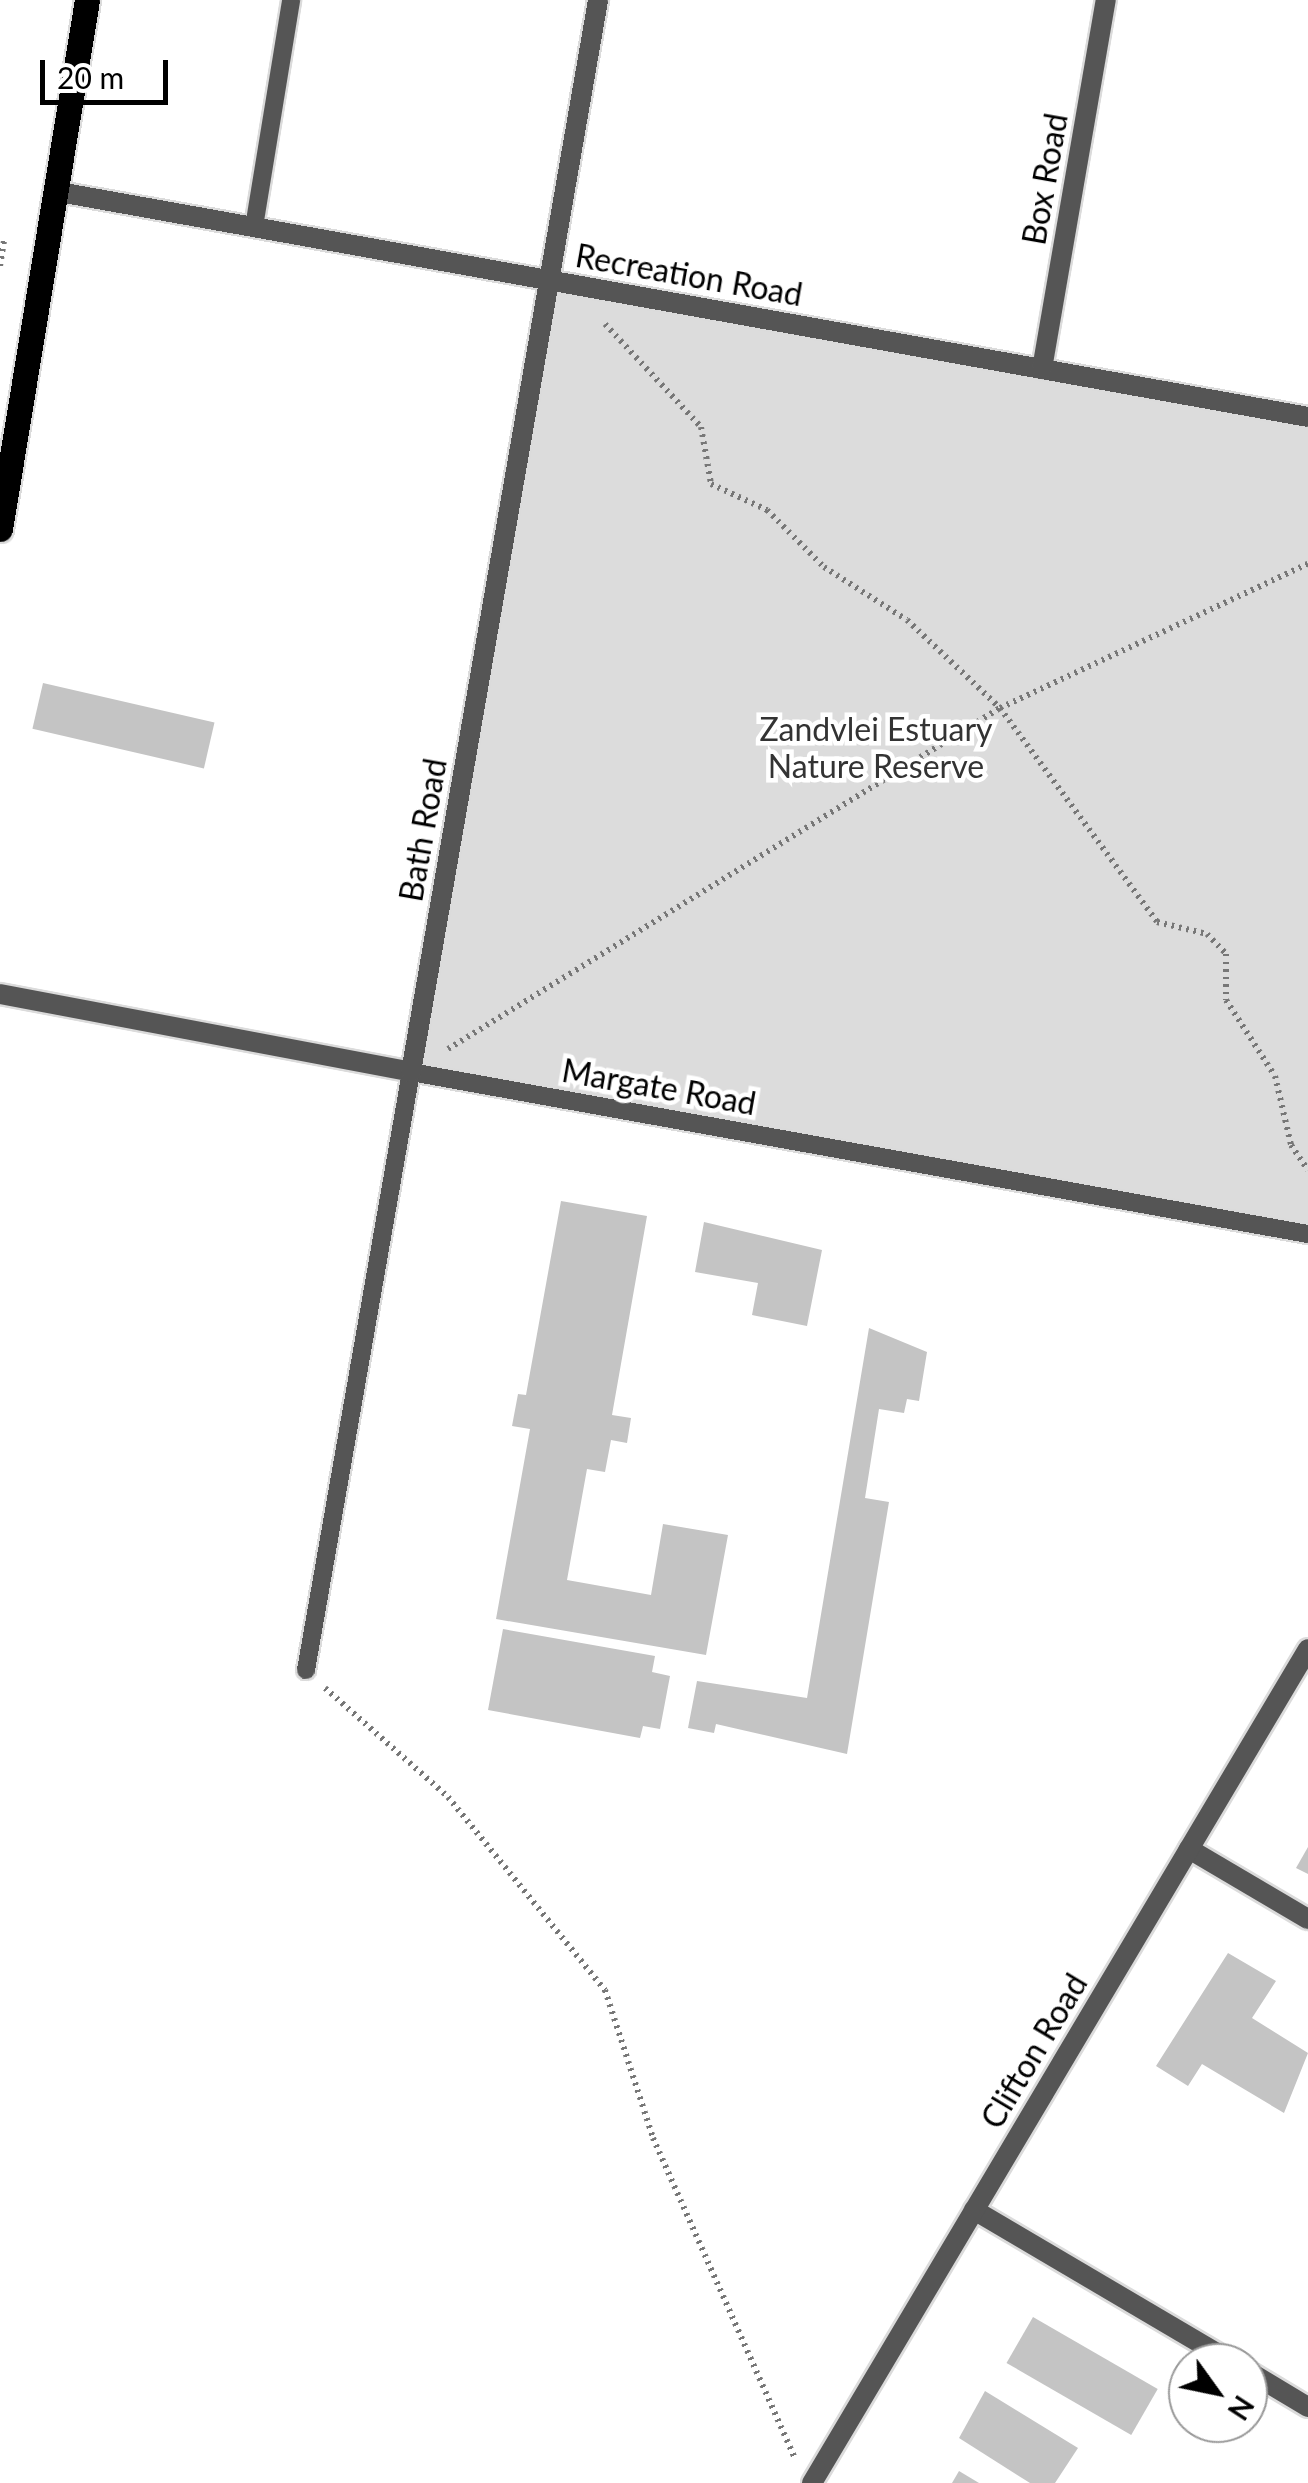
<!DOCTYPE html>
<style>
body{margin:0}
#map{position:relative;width:1308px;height:2483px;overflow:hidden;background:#fff;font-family:Lato,sans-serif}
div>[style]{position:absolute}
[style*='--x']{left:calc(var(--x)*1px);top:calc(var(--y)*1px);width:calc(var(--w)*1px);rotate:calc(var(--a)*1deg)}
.green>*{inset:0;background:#dcdcdc}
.building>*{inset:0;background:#c4c4c4;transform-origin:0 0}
.path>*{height:6px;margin-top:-3px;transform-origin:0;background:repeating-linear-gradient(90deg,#777 0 2.5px,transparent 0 7.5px)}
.roads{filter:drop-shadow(2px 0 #dbdbdb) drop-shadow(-2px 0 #dbdbdb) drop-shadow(0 2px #dbdbdb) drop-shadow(0 -2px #dbdbdb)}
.service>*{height:18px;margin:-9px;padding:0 9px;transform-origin:9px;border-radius:9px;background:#555}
.minor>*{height:20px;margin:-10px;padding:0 10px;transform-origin:10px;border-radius:10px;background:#555}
.primary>*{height:25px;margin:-12.5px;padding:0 12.5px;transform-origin:12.5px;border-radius:12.5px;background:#000}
span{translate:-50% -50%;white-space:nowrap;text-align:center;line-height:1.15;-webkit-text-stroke:9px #fff;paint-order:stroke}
.street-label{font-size:32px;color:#000}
.park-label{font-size:32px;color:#333}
.north{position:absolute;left:1168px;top:2343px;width:100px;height:100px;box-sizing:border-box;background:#fff;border:2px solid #999;border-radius:50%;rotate:123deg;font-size:28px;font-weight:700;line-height:40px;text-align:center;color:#000}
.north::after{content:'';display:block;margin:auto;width:35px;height:45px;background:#000;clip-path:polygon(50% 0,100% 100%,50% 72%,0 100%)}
.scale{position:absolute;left:40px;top:60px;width:128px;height:45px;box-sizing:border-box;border:5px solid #000;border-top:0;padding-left:12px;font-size:30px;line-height:35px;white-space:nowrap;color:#000;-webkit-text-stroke:8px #fff;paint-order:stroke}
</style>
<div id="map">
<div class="green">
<div style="clip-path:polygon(549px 280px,1308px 417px,1308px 1234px,411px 1072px)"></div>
</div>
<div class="building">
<div style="left:43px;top:683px;width:176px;height:47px;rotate:13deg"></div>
<div style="clip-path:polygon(561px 1201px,647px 1216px,612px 1415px,631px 1418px,627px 1443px,611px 1440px,605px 1472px,587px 1469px,567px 1580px,651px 1595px,663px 1524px,728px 1535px,706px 1655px,496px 1619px,530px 1429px,512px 1426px,518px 1394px,526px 1395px)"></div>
<div style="clip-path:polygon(704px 1222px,822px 1250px,807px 1326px,752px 1315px,758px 1283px,695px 1272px)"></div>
<div style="clip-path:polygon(869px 1328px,927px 1352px,919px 1401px,907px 1399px,904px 1413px,879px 1409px,865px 1498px,889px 1502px,847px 1754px,716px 1724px,714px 1733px,688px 1728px,697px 1681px,807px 1698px)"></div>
<div style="clip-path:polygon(503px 1629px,655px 1656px,652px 1672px,670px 1676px,660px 1729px,643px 1726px,640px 1738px,488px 1710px)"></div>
<div style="clip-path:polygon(1308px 1847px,1308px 1874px,1296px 1868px)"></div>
<div style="clip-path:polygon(1228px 1953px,1276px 1981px,1252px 2018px,1308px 2053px,1284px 2113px,1202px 2064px,1188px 2086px,1156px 2066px)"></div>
<div style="left:1033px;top:2317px;width:144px;height:53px;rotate:30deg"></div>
<div style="clip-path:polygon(985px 2391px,1078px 2448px,1055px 2483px,1030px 2483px,959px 2438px)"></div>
<div style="clip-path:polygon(959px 2471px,979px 2483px,952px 2483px)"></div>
</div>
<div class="path">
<div style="--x:0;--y:266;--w:26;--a:-81"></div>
<div style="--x:605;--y:324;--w:141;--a:47"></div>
<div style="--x:701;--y:427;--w:58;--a:80"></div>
<div style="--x:711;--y:484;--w:62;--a:24.9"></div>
<div style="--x:767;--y:510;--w:81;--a:45"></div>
<div style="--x:824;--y:567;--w:98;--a:32.6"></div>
<div style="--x:907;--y:620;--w:128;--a:43.4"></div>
<div style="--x:1000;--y:708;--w:265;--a:53.7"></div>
<div style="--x:1157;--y:922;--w:51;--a:13.5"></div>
<div style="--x:1207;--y:934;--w:28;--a:46"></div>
<div style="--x:1226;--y:954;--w:46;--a:90"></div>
<div style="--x:1226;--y:1000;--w:90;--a:57.2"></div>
<div style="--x:1275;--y:1076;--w:71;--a:76.9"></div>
<div style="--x:1291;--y:1145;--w:30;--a:56"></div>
<div style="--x:448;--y:1049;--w:649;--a:-31.71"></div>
<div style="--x:1000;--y:708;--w:340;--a:-25.1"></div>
<div style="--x:325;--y:1688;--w:164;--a:41.5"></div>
<div style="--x:448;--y:1797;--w:249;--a:50.9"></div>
<div style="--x:605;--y:1990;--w:156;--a:72"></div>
<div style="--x:653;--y:2138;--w:348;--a:66.1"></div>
</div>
<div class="roads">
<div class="service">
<div style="--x:254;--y:227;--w:230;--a:-80.7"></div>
<div style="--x:306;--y:1670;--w:607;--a:-80.04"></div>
<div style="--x:411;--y:1072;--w:912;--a:10.24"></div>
</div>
<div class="minor">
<div style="--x:59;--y:192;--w:1269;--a:10.21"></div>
<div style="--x:1042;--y:369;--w:375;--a:-80.2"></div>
<div style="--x:0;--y:994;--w:418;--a:10.7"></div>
<div style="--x:411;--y:1072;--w:1088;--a:-80.1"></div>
<div style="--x:1189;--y:1849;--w:138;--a:30.5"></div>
<div style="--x:974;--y:2210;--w:302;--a:30.5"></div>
<div style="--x:1248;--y:2371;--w:70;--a:31"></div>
<div style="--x:812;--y:2483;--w:970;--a:-59.26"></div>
</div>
<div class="primary">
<div style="--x:0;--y:529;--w:536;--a:-80.66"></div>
</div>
</div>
<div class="street-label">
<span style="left:1045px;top:179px;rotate:-80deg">Box Road</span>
<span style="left:689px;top:275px;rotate:10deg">Recreation Road</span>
<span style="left:423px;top:830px;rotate:-80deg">Bath Road</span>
<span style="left:659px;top:1087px;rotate:10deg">Margate Road</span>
<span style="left:1034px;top:2051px;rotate:-59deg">Clifton Road</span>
</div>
<div class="park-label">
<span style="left:876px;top:748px">Zandvlei Estuary<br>Nature Reserve</span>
</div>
<div class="north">N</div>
<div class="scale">20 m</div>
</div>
